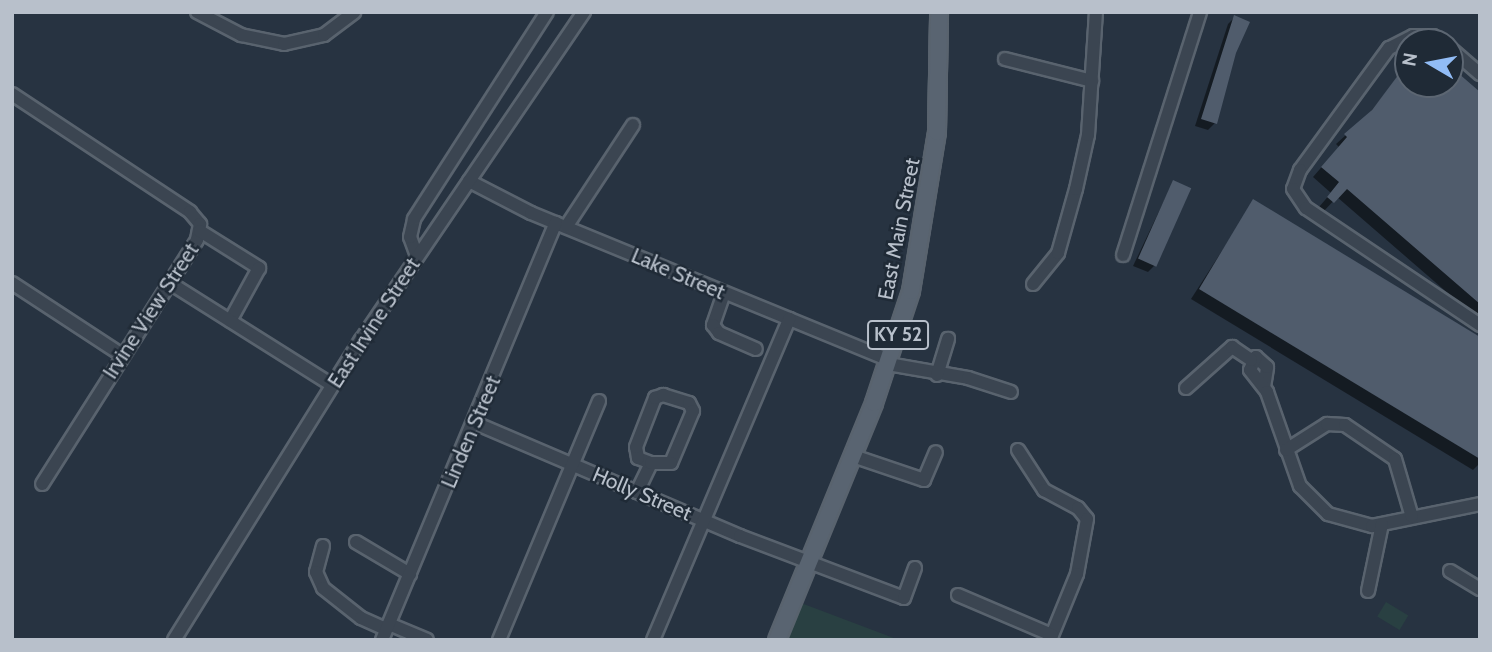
<!DOCTYPE html>
<style>
body{margin:0}
#map{position:relative;width:1492px;height:652px;overflow:hidden;background:#273341;font-family:Cabin,sans-serif}
div>[style]{position:absolute}
[style*='--x']{left:calc(var(--x)*1px);top:calc(var(--y)*1px);width:calc(var(--w)*1px);rotate:calc(var(--a)*1deg)}
.green>*{inset:0;background:#294042;transform-origin:0 0}
.shadow>*{inset:0;background:#0007}
.building>*{inset:0;background:#505c6c;transform-origin:0 0}
.roads{filter:drop-shadow(2px 0 #59636e) drop-shadow(-2px 0 #59636e) drop-shadow(0 2px #59636e) drop-shadow(0 -2px #59636e)}
.minor>*{height:12px;margin:-6px;padding:0 6px;transform-origin:6px;border-radius:6px;background:#3b4551}
.major>*{height:16px;margin:-8px;padding:0 8px;transform-origin:8px;border-radius:8px;background:#596471}
span{translate:-50% -50%;white-space:nowrap;text-align:center;line-height:1.15;-webkit-text-stroke:5px #1f2a36;paint-order:stroke}
.shield-label span{padding:2px 5px;background:#1f2a36;border:2px solid;border-radius:5px;-webkit-text-stroke-width:0}
.shield-label{font-size:19px;color:#b8c0cb;font-weight:700}
.street-label{font-size:21px;color:#b8c0cb}
.frame{position:absolute;inset:0;border:14px solid #b8c0cb;pointer-events:none}
.north{position:absolute;left:1394px;top:28px;width:70px;height:70px;box-sizing:border-box;background:#1f2a36;border:2px solid #5c6672;border-radius:50%;rotate:280deg;font-size:19px;font-weight:700;line-height:28px;text-align:center;color:#b8c0cb}
.north::after{content:'';display:block;margin:auto;width:24px;height:32px;background:#91bcf6;clip-path:polygon(50% 0,100% 100%,50% 72%,0 100%)}
</style>
<div id="map">
<div class="green">
<div style="left:1386px;top:602px;width:26px;height:17px;rotate:31deg"></div>
<div style="clip-path:polygon(801px 603px,899px 640px,786px 640px)"></div>
</div>
<div class="shadow">
<div style="clip-path:polygon(1235px 17px,1234px 52px,1215px 123px,1208px 130px,1195px 126px,1228px 24px)"></div>
<div style="clip-path:polygon(1408px 65px,1408px 84px,1450px 84px,1450px 68px,1480px 94px,1480px 321px,1337px 197px,1324px 211px,1319px 207px,1331px 193px,1313px 177px,1339px 147px,1336px 144px,1367px 116px)"></div>
<div style="clip-path:polygon(1173px 182px,1155px 265px,1148px 272px,1133px 266px)"></div>
<div style="clip-path:polygon(1254px 201px,1480px 339px,1480px 463px,1473px 470px,1191px 299px)"></div>
</div>
<div class="building">
<div style="clip-path:polygon(1234px 15px,1250px 22px,1236px 53px,1217px 124px,1201px 119px)"></div>
<div style="clip-path:polygon(1408px 62px,1408px 84px,1450px 84px,1450px 66px,1480px 92px,1480px 304px,1347px 189px,1334px 203px,1327px 197px,1339px 182px,1321px 167px,1347px 137px,1344px 134px,1372px 110px)"></div>
<div style="left:1173px;top:180px;width:20px;height:86px;rotate:24deg"></div>
<div style="clip-path:polygon(1253px 199px,1480px 337px,1480px 459px,1199px 289px)"></div>
</div>
<div class="roads">
<div class="minor">
<div style="--x:197;--y:12;--w:50;--a:27.6"></div>
<div style="--x:241;--y:35;--w:44;--a:11.8"></div>
<div style="--x:284;--y:44;--w:41;--a:-12.7"></div>
<div style="--x:324;--y:35;--w:38;--a:-37"></div>
<div style="--x:1441;--y:42;--w:10;--a:-143"></div>
<div style="--x:1433;--y:36;--w:20;--a:180"></div>
<div style="--x:1413;--y:36;--w:27;--a:153"></div>
<div style="--x:1389;--y:48;--w:151;--a:126.1"></div>
<div style="--x:1300;--y:170;--w:20;--a:110"></div>
<div style="--x:1293;--y:189;--w:23;--a:56"></div>
<div style="--x:1306;--y:208;--w:210;--a:33.9"></div>
<div style="--x:1450;--y:48;--w:40;--a:41"></div>
<div style="--x:1005;--y:59;--w:90;--a:14.2"></div>
<div style="--x:12;--y:94;--w:214;--a:33.5"></div>
<div style="--x:190;--y:212;--w:16;--a:50"></div>
<div style="--x:200;--y:224;--w:16;--a:101"></div>
<div style="--x:197;--y:240;--w:289;--a:122.4"></div>
<div style="--x:469;--y:181;--w:70;--a:27.3"></div>
<div style="--x:531;--y:213;--w:388;--a:22.3"></div>
<div style="--x:566;--y:227;--w:122;--a:-56.7"></div>
<div style="--x:200;--y:231;--w:70;--a:32.1"></div>
<div style="--x:259;--y:268;--w:60;--a:118.7"></div>
<div style="--x:1123;--y:255;--w:255;--a:-72.4"></div>
<div style="--x:417;--y:256;--w:20;--a:-110"></div>
<div style="--x:410;--y:237;--w:18;--a:-77"></div>
<div style="--x:414;--y:219;--w:246;--a:-57.3"></div>
<div style="--x:12;--y:283;--w:131;--a:33.2"></div>
<div style="--x:170;--y:283;--w:191;--a:32.2"></div>
<div style="--x:1033;--y:284;--w:40;--a:-51"></div>
<div style="--x:1058;--y:253;--w:66;--a:-74.3"></div>
<div style="--x:1076;--y:189;--w:55;--a:-77.5"></div>
<div style="--x:1088;--y:135;--w:123;--a:-86.3"></div>
<div style="--x:724;--y:293;--w:34;--a:109"></div>
<div style="--x:713;--y:325;--w:10;--a:53"></div>
<div style="--x:719;--y:333;--w:40;--a:23.4"></div>
<div style="--x:888;--y:364;--w:81;--a:9.9"></div>
<div style="--x:968;--y:378;--w:45;--a:18"></div>
<div style="--x:937;--y:375;--w:38;--a:-73"></div>
<div style="--x:1264;--y:387;--w:20;--a:-81"></div>
<div style="--x:1267;--y:367;--w:15;--a:-138"></div>
<div style="--x:1256;--y:357;--w:14;--a:115"></div>
<div style="--x:1250;--y:370;--w:28;--a:52"></div>
<div style="--x:1267;--y:392;--w:100;--a:70.7"></div>
<div style="--x:1300;--y:486;--w:40;--a:45"></div>
<div style="--x:1328;--y:514;--w:46;--a:15.3"></div>
<div style="--x:1372;--y:526;--w:110;--a:-11.5"></div>
<div style="--x:1186;--y:388;--w:62;--a:-41.7"></div>
<div style="--x:1232;--y:347;--w:23;--a:34"></div>
<div style="--x:475;--y:423;--w:288;--a:23.1"></div>
<div style="--x:740;--y:536;--w:175;--a:20.7"></div>
<div style="--x:904;--y:598;--w:32;--a:-70"></div>
<div style="--x:1018;--y:450;--w:48;--a:57"></div>
<div style="--x:1044;--y:490;--w:38;--a:28"></div>
<div style="--x:1078;--y:508;--w:14;--a:51"></div>
<div style="--x:1087;--y:519;--w:56;--a:100.3"></div>
<div style="--x:1077;--y:574;--w:71;--a:112.2"></div>
<div style="--x:1286;--y:450;--w:49;--a:-32.4"></div>
<div style="--x:1327;--y:424;--w:18;--a:3"></div>
<div style="--x:1345;--y:425;--w:60;--a:34.2"></div>
<div style="--x:1395;--y:459;--w:60;--a:73.7"></div>
<div style="--x:853;--y:456;--w:75;--a:18.7"></div>
<div style="--x:924;--y:480;--w:30;--a:-67"></div>
<div style="--x:637;--y:492;--w:32;--a:-64"></div>
<div style="--x:651;--y:463;--w:14;--a:-159"></div>
<div style="--x:638;--y:458;--w:11;--a:-100"></div>
<div style="--x:636;--y:447;--w:53;--a:-68.8"></div>
<div style="--x:655;--y:398;--w:9;--a:-21"></div>
<div style="--x:663;--y:395;--w:27;--a:17"></div>
<div style="--x:689;--y:403;--w:9;--a:63"></div>
<div style="--x:693;--y:411;--w:56;--a:112.9"></div>
<div style="--x:671;--y:463;--w:20;--a:180"></div>
<div style="--x:356;--y:542;--w:63;--a:30.7"></div>
<div style="--x:323;--y:546;--w:27;--a:105"></div>
<div style="--x:316;--y:572;--w:17;--a:66"></div>
<div style="--x:323;--y:588;--w:48;--a:38.3"></div>
<div style="--x:361;--y:618;--w:27;--a:24"></div>
<div style="--x:1450;--y:571;--w:35;--a:31"></div>
<div style="--x:1368;--y:591;--w:68;--a:-78.2"></div>
<div style="--x:958;--y:595;--w:102;--a:23.1"></div>
<div style="--x:389;--y:624;--w:41;--a:22.8"></div>
<div style="--x:174;--y:640;--w:354;--a:-58.1"></div>
<div style="--x:361;--y:340;--w:397;--a:-55.8"></div>
<div style="--x:382;--y:640;--w:452;--a:-67.4"></div>
<div style="--x:499;--y:640;--w:259;--a:-67.3"></div>
<div style="--x:653;--y:640;--w:349;--a:-67"></div>
</div>
<div class="major">
<div style="--x:777;--y:640;--w:256;--a:-67.7"></div>
<div style="--x:874;--y:403;--w:118;--a:-71.7"></div>
<div style="--x:911;--y:291;--w:161;--a:-80.7"></div>
<div style="--x:937;--y:132;--w:120;--a:-89"></div>
</div>
</div>
<div class="shield-label">
<span style="left:898px;top:335px">KY 52</span>
</div>
<div class="street-label">
<span style="left:899px;top:229px;rotate:-79deg">East Main Street</span>
<span style="left:678px;top:274px;rotate:23deg">Lake Street</span>
<span style="left:151px;top:311px;rotate:-57deg">Irvine View Street</span>
<span style="left:374px;top:323px;rotate:-57deg">East Irvine Street</span>
<span style="left:471px;top:432px;rotate:-67deg">Linden Street</span>
<span style="left:642px;top:494px;rotate:23deg">Holly Street</span>
</div>
<div class="frame"></div>
<div class="north">N</div>
</div>
